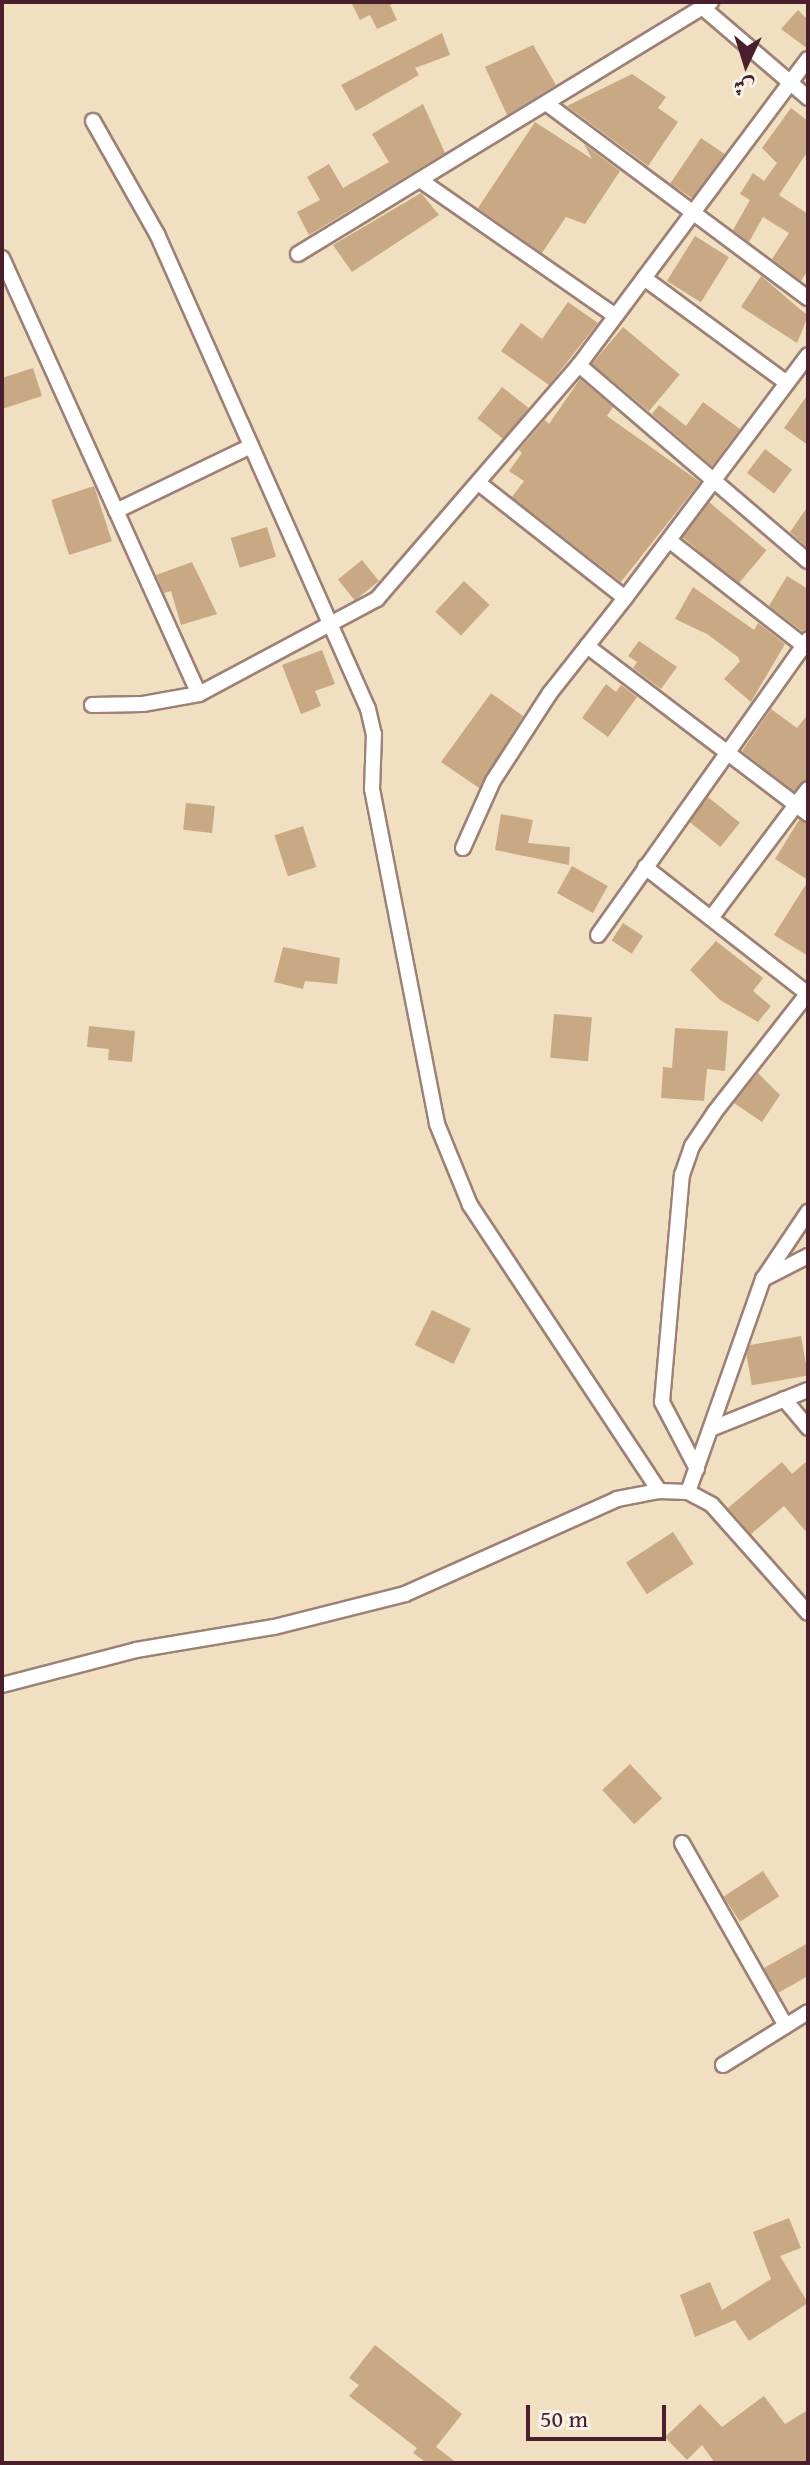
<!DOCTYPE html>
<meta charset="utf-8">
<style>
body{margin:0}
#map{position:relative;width:810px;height:2465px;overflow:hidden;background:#f0e0c1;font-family:"Gentium Book Plus",Amiri,serif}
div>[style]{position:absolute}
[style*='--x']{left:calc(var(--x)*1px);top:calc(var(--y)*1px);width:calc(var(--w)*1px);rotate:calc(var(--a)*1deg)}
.building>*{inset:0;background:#c9a884;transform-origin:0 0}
.roads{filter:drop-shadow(2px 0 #9d8076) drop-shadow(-2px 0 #9d8076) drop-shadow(0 2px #9d8076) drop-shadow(0 -2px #9d8076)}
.minor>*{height:14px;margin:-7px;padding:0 7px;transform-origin:7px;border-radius:7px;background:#fff}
span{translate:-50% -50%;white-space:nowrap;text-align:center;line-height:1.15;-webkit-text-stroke:7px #f7f3e8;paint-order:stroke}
.frame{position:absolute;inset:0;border:4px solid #4a1f2b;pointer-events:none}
.north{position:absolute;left:706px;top:24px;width:80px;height:80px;-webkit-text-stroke:6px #f7f3e8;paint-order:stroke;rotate:184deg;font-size:22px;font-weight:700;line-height:32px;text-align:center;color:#4a1f2b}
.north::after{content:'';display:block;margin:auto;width:28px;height:36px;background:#4a1f2b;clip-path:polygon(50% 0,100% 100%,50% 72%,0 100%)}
.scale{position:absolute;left:526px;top:2405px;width:140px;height:36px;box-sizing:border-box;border:4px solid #4a1f2b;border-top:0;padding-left:10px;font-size:24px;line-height:28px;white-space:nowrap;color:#4a1f2b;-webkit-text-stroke:6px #f7f3e8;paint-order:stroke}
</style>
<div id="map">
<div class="building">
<div style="clip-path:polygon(351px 2px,397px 2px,390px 5px,397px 20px,377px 29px,370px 15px,360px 20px)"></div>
<div style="clip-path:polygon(798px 10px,808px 20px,808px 49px,781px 29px)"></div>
<div style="clip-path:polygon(442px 33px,450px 55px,415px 68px,419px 75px,356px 111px,341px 85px)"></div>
<div style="clip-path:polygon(533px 45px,556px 85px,507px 115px,485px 67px)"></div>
<div style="clip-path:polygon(632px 74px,666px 97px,658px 108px,678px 122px,648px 166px,567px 106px)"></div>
<div style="clip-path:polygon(423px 104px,445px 153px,309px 235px,297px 212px,320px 200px,307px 177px,329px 164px,343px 188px,389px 162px,372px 134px)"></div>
<div style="clip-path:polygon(791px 108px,808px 121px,808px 151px,779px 195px,808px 214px,808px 270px,801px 281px,772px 259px,789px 233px,763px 217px,749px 242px,733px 230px,750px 200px,740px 194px,753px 173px,764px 181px,777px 163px,762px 148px)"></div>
<div style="clip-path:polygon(535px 122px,592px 159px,584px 144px,620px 171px,585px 224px,566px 217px,542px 253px,478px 208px)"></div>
<div style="left:701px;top:138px;width:29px;height:55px;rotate:34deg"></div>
<div style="clip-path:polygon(421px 193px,439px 215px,352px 272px,333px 245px)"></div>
<div style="left:695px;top:236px;width:40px;height:53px;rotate:32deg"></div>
<div style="clip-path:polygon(761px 276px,808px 316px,797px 343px,741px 307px)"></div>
<div style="clip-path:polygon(568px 302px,598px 323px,549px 385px,501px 351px,521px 323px,542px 339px)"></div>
<div style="left:623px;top:327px;width:74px;height:48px;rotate:40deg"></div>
<div style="clip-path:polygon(33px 368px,42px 396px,2px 409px,2px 378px)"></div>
<div style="clip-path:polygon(580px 379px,613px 407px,607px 416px,700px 482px,621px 582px,512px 497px,524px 481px,509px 471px,522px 453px,519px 450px,545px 420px,549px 424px)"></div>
<div style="left:502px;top:387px;width:34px;height:40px;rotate:38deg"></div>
<div style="clip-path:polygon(808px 394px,808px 445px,784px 428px)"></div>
<div style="clip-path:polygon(703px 402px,740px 429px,712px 466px,652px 414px,659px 405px,686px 426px)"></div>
<div style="left:765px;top:449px;width:34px;height:30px;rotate:37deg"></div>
<div style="left:94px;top:486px;width:58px;height:45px;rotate:72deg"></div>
<div style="left:709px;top:502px;width:75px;height:44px;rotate:40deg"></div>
<div style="clip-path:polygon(808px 506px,808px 548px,790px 532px)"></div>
<div style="left:267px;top:527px;width:31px;height:38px;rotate:73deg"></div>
<div style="left:362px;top:560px;width:27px;height:31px;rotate:51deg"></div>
<div style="clip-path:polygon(192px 562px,217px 614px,181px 625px,171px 591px,164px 593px,156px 575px)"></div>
<div style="clip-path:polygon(787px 576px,808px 589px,808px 629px,802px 631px,769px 606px)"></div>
<div style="left:464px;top:581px;width:35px;height:42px;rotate:43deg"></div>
<div style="clip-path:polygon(693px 587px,754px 630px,758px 623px,785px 644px,751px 702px,724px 679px,740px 661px,738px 657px,707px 634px,675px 619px)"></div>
<div style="clip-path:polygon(639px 641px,677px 667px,661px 689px,633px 668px,637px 662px,628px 656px)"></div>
<div style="clip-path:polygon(322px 650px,335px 684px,315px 691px,321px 706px,301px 714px,282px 665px)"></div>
<div style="clip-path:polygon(606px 684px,616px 692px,621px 685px,637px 697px,608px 737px,582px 718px)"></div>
<div style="clip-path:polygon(491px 693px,523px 716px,479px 788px,441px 762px)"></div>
<div style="clip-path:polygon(771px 709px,797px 728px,808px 714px,808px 779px,794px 791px,742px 751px)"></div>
<div style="left:708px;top:797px;width:41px;height:31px;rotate:39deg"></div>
<div style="left:186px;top:803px;width:29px;height:27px;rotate:6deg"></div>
<div style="clip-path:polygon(501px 814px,533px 820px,528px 843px,570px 847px,569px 865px,495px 850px)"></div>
<div style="clip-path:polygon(799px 820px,808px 824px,808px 880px,775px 859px)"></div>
<div style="left:303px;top:826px;width:43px;height:30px;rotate:72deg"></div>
<div style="left:572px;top:866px;width:41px;height:31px;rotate:29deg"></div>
<div style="clip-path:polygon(808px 881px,808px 956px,774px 935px)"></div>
<div style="left:623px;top:923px;width:24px;height:21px;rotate:33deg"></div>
<div style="clip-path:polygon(716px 941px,763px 978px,753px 991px,771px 1006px,758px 1022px,720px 1000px,690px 970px)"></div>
<div style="clip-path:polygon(283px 947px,340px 958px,337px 984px,305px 981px,303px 989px,274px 982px)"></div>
<div style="left:554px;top:1014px;width:38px;height:44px;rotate:5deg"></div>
<div style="clip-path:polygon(89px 1026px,135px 1031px,132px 1062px,108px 1060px,109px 1049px,87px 1047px)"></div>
<div style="clip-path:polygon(675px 1028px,728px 1031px,725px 1071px,707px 1069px,704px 1101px,661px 1098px,663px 1067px,672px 1068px)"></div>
<div style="clip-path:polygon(758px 1073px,780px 1095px,762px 1122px,734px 1103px)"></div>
<div style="left:432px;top:1310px;width:43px;height:39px;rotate:26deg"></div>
<div style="left:801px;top:1336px;width:40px;height:57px;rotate:80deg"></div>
<div style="clip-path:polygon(808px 1460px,808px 1534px,784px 1506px,751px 1534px,728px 1508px,782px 1462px,792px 1474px)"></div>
<div style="left:673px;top:1532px;width:38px;height:56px;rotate:57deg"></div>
<div style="left:630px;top:1764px;width:47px;height:38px;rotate:47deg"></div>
<div style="left:763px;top:1871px;width:30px;height:47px;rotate:57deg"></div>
<div style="clip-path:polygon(808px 1943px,808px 1976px,778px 1993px,764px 1968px)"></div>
<div style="clip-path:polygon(789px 2218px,801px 2248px,780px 2256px,808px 2303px,749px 2341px,735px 2320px,695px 2337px,680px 2295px,710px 2282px,722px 2310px,771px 2279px,753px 2232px)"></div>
<div style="clip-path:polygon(375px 2345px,462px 2414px,436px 2447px,457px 2463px,427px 2463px,413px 2453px,417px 2448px,349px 2396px,359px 2385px,349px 2378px)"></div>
<div style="clip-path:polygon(764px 2396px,785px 2424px,808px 2410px,808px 2463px,715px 2463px,702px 2445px,687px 2460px,665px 2437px,700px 2404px,722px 2427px)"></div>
</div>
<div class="roads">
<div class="minor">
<div style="--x:702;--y:7;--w:140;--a:40.6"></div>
<div style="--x:546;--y:103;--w:327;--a:36.7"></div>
<div style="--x:93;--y:121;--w:130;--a:60.5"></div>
<div style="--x:157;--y:234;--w:520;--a:66.05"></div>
<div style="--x:368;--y:709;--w:26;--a:77"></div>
<div style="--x:374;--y:734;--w:55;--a:92.1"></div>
<div style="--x:372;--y:789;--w:341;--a:79"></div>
<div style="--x:437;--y:1124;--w:87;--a:67.8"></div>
<div style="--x:470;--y:1205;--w:343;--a:56.5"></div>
<div style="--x:420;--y:180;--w:236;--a:34.8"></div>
<div style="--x:298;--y:254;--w:484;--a:-31.4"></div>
<div style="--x:2;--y:258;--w:478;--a:65.7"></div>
<div style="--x:644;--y:278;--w:177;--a:36.3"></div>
<div style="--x:579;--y:365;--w:301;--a:40.6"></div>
<div style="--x:480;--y:484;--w:184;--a:38.2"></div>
<div style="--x:625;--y:598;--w:304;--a:-53"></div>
<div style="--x:116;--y:511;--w:150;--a:-25.7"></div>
<div style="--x:670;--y:541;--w:175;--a:38"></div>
<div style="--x:587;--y:646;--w:278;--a:37.2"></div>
<div style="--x:92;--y:705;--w:51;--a:-1.1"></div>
<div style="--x:143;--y:704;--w:57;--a:-10.1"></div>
<div style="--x:199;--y:694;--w:202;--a:-28.1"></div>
<div style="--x:377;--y:599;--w:309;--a:-49.2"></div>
<div style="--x:579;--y:365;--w:382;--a:-53.2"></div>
<div style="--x:463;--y:848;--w:73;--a:-65.9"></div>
<div style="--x:493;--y:781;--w:105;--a:-57.1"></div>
<div style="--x:550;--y:693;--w:121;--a:-51.7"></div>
<div style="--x:645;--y:867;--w:207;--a:37.9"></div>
<div style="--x:711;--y:918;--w:161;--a:-53.1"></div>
<div style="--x:598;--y:935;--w:363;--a:-54.6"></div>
<div style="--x:763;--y:1279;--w:51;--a:-27.1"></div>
<div style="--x:784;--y:1399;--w:38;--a:50"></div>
<div style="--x:713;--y:1428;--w:102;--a:-21.8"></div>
<div style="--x:697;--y:1469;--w:76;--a:-117.6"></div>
<div style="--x:662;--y:1402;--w:228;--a:-85"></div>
<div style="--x:682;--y:1175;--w:31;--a:-71"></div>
<div style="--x:692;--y:1146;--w:40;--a:-56"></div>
<div style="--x:714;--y:1113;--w:152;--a:-51.9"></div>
<div style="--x:688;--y:1492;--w:226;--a:-70.6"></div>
<div style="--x:763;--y:1279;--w:81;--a:-56.1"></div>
<div style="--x:2;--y:1685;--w:138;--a:-14.6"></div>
<div style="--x:136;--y:1650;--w:140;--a:-9.5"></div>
<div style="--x:274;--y:1627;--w:135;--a:-14.1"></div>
<div style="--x:405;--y:1594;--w:232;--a:-24.1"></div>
<div style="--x:617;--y:1499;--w:43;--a:-10.8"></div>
<div style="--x:659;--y:1491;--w:29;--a:2"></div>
<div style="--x:688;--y:1492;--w:27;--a:28"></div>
<div style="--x:712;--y:1505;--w:144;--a:48.4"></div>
<div style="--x:682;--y:1843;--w:210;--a:60.4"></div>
<div style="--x:723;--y:2065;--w:100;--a:-31.9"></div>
</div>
</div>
<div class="frame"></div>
<div class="north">ش</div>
<div class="scale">50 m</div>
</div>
